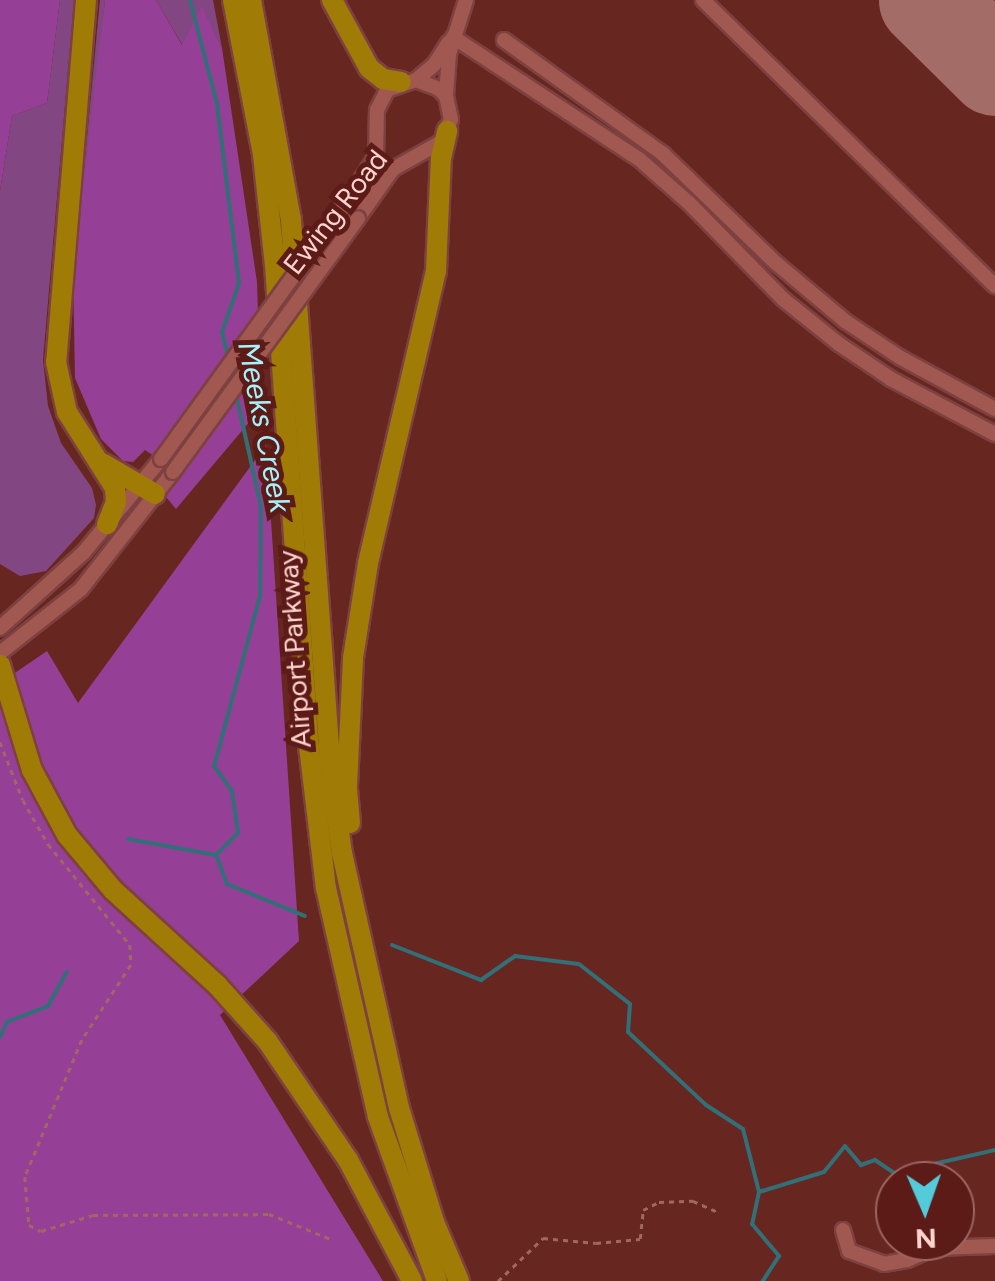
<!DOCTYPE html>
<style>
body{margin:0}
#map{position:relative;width:995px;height:1281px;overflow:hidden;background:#682621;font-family:Figtree,sans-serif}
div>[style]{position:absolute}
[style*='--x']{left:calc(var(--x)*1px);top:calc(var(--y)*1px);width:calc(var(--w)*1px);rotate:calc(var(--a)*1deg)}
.green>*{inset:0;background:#824782}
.forest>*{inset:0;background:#963f97}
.stream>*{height:4px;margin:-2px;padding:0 2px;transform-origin:2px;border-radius:2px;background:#327078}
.runway>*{height:95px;margin:-47.5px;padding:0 47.5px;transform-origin:47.5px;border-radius:47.5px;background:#a46c66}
.path>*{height:2.5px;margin-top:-1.25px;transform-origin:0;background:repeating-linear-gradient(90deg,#a16762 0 5px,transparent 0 10px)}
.roads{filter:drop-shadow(2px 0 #7d4140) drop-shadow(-2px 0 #7d4140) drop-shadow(0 2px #7d4140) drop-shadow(0 -2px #7d4140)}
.minor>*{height:14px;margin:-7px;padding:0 7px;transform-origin:7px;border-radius:7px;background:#a15851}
.highway>*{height:20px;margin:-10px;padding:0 10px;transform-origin:10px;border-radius:10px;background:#a07b06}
.bridges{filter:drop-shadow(2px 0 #7d4140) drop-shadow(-2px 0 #7d4140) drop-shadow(0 2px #7d4140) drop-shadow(0 -2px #7d4140)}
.minor-bridge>*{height:14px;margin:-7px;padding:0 7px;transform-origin:7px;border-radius:7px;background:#a15851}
span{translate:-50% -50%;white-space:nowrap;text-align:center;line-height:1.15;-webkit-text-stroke:10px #5c1b17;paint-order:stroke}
.street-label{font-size:28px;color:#ffd4cf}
.water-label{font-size:30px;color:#a6f3fe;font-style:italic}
.north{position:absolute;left:875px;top:1161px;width:100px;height:100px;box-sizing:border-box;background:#5c1b17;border:2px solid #9d6561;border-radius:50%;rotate:178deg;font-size:28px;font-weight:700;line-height:40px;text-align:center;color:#ffd4cf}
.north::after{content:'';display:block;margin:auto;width:35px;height:45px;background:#53cbda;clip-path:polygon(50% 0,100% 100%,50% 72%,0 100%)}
</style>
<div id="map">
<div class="green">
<div style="clip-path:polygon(60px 0,74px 0,43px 360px,48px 406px,61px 443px,92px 488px,96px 505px,94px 518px,46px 571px,20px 576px,0 564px,0 191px,12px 116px,47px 103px)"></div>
<div style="clip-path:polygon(100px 0,105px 0,94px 110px,77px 243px)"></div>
<div style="clip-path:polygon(156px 0,213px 0,222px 48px,202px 7px,183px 46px)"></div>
</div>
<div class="forest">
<div style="clip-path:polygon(0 0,60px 0,47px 103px,12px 116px,0 191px)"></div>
<div style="clip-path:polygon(105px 0,156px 0,182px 45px,202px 6px,222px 48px,257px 282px,261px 408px,176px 509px,166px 497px,179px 473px,145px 450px,133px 462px,123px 461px,101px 439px,75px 378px,73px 272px)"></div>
<div style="clip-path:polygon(266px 445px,299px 941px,220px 1015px,383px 1281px,0 1281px,0 683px,47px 651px,78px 703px)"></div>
</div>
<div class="stream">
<div style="--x:190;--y:0;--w:107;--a:75.4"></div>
<div style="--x:217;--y:104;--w:180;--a:83"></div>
<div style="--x:239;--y:283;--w:52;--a:109.1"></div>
<div style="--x:222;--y:332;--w:29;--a:76"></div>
<div style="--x:236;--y:394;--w:116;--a:77.5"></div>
<div style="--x:261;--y:507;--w:89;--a:90.6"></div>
<div style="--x:260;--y:596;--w:176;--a:105.1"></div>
<div style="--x:214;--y:766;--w:31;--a:54"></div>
<div style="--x:232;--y:791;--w:42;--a:81.9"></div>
<div style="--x:238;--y:833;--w:31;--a:135"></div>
<div style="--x:216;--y:855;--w:31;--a:69"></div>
<div style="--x:227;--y:884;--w:84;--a:22.3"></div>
<div style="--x:128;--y:839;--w:89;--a:10.3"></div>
<div style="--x:392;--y:945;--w:96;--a:21.5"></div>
<div style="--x:481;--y:980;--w:42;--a:-35.2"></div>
<div style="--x:515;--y:956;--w:64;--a:7.1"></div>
<div style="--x:579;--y:964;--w:65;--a:38.1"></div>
<div style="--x:630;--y:1004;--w:28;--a:94"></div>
<div style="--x:628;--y:1032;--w:107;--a:43.1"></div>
<div style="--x:706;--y:1105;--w:44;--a:33"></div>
<div style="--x:743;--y:1129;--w:65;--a:75.7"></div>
<div style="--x:759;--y:1192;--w:33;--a:102"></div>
<div style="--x:752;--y:1224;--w:42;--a:49.8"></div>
<div style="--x:779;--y:1256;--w:30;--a:123"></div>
<div style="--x:0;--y:1037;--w:17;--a:-65"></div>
<div style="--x:7;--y:1022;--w:44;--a:-21.3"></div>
<div style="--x:48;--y:1006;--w:39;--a:-61"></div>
<div style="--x:759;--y:1192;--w:68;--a:-17.1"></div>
<div style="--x:824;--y:1172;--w:33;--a:-51"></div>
<div style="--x:845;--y:1146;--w:25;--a:50"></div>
<div style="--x:861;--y:1165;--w:15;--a:-20"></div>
<div style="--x:875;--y:1160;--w:23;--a:34"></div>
<div style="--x:894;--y:1173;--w:104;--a:-12.8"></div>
</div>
<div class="runway">
<div style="--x:926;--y:0;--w:97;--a:44.6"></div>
</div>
<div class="path">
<div style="--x:0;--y:742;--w:62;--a:68.4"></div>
<div style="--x:23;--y:800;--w:51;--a:60.4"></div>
<div style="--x:48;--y:844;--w:130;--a:50.9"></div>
<div style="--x:130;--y:945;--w:20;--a:87"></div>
<div style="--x:131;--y:965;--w:90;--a:123.2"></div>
<div style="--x:82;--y:1040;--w:148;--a:112.6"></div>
<div style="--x:25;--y:1177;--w:48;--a:85.2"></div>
<div style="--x:29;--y:1225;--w:13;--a:27"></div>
<div style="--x:41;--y:1231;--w:54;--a:-17.1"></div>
<div style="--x:93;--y:1215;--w:176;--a:-0.3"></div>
<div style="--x:269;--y:1214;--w:67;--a:22"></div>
<div style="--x:498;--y:1281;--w:62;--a:-43.7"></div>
<div style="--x:543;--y:1238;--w:53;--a:5.4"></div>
<div style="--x:596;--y:1243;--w:44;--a:-5.2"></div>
<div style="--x:640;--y:1239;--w:29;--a:-84"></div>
<div style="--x:643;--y:1210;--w:18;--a:-27"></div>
<div style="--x:659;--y:1202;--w:34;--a:-2"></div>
<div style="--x:693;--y:1201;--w:27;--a:24"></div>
</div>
<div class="roads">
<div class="minor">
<div style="--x:703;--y:0;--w:409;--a:44.4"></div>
<div style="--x:453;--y:37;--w:222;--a:33.3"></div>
<div style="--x:639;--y:159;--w:65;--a:41.3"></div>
<div style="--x:688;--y:202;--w:136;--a:45.6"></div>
<div style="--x:783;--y:299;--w:72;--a:38.8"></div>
<div style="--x:839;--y:344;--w:63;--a:33.9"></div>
<div style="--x:891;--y:379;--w:118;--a:27.9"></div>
<div style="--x:504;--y:40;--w:196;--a:35.6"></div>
<div style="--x:663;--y:154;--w:157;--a:44"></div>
<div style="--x:776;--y:263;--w:90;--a:40"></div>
<div style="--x:845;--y:321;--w:67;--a:33.5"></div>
<div style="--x:901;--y:358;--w:107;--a:28.5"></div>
<div style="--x:416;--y:80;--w:23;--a:-40"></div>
<div style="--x:434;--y:65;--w:27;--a:-57"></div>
<div style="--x:446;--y:96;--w:42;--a:-85.9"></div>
<div style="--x:449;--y:54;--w:57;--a:-72.5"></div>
<div style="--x:343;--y:208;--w:62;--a:-57.6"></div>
<div style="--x:376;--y:156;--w:46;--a:-88.8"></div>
<div style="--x:377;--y:110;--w:22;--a:-63"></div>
<div style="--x:387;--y:90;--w:31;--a:-19"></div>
<div style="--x:416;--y:80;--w:25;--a:21"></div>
<div style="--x:439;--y:89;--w:10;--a:45"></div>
<div style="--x:446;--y:96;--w:24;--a:78"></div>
<div style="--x:451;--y:119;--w:25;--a:113"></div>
<div style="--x:441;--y:142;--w:55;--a:150.6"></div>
<div style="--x:393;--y:169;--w:60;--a:125.5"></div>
<div style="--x:0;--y:628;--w:113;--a:-42.1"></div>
<div style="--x:84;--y:552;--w:121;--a:-50.4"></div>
<div style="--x:0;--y:653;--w:103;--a:-38.3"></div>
<div style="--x:81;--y:589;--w:149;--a:-51.8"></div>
<div style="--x:843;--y:1230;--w:22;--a:74"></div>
<div style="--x:849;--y:1251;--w:37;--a:20"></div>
<div style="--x:884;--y:1264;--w:23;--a:-10"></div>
<div style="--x:907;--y:1260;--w:30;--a:-24"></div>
<div style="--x:934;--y:1248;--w:61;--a:-1.9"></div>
</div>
<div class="highway">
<div style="--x:86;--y:0;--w:363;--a:94.7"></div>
<div style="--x:56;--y:362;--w:51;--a:77.6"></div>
<div style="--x:67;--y:412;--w:90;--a:57.7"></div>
<div style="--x:115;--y:488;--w:14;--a:86"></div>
<div style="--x:116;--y:502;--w:24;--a:112"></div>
<div style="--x:233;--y:0;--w:158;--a:79"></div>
<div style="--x:263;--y:155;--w:111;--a:83.8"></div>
<div style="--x:275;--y:265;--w:474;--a:86"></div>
<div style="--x:308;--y:738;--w:151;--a:83.2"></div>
<div style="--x:326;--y:888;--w:235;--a:77.2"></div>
<div style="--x:378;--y:1117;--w:174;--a:70.2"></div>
<div style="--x:251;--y:0;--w:224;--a:79.7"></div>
<div style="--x:291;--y:220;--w:555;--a:85.87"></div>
<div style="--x:331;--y:774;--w:80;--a:82.1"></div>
<div style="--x:342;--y:853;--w:261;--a:77.4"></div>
<div style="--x:399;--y:1108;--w:119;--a:72.9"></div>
<div style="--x:434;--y:1222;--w:64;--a:67"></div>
<div style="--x:332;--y:0;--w:77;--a:61.4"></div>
<div style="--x:369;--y:68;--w:18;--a:38"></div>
<div style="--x:383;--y:79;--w:18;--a:9"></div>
<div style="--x:104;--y:464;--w:59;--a:30.5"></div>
<div style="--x:0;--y:665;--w:110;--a:73.1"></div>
<div style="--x:32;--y:770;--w:74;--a:61.7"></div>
<div style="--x:67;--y:835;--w:72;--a:50.1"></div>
<div style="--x:113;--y:890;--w:142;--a:42.4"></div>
<div style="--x:218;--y:986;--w:75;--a:48.2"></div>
<div style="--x:268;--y:1042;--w:143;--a:55.9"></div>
<div style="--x:348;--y:1160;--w:137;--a:62.1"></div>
<div style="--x:350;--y:823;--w:37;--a:-95"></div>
<div style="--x:347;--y:786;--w:128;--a:-87.3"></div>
<div style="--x:353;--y:658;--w:96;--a:-81"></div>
<div style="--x:368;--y:563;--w:300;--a:-76.9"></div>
<div style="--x:436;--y:271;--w:113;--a:-87.5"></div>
<div style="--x:441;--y:158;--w:28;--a:-77"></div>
</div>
</div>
<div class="bridges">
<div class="minor-bridge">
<div style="--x:161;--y:459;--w:310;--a:-54.1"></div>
<div style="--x:173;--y:472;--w:314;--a:-53.9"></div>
</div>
</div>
<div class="street-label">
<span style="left:335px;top:212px;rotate:-52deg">Ewing Road</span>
<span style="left:294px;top:649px;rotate:-94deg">Airport Parkway</span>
</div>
<div class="water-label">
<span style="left:264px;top:427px;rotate:79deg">Meeks Creek</span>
</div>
<div class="north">N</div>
</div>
